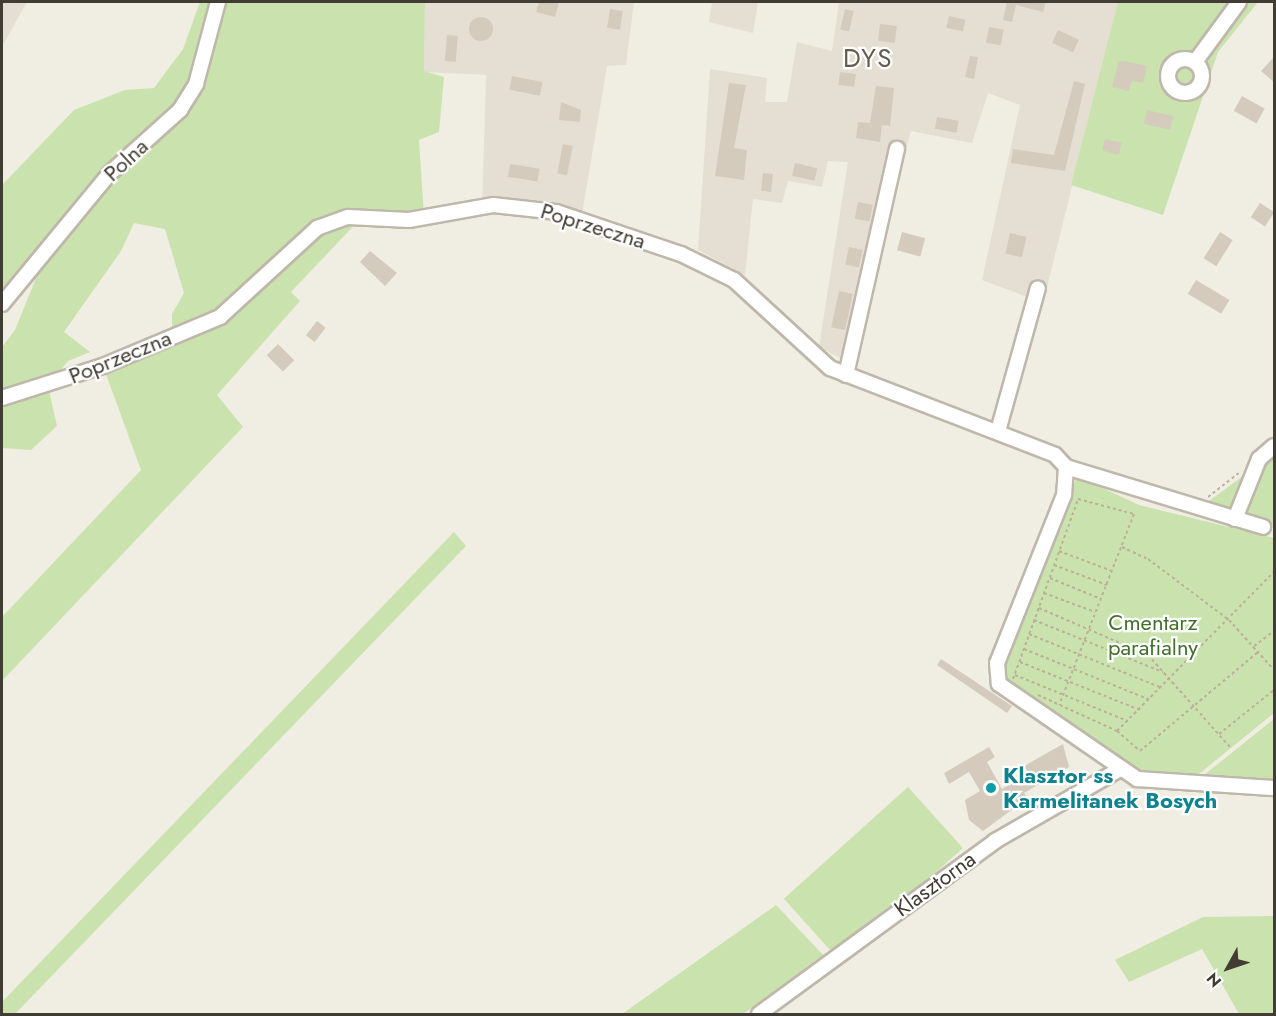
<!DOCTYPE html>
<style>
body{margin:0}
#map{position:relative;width:1276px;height:1016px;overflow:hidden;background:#f0ede3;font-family:Jost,sans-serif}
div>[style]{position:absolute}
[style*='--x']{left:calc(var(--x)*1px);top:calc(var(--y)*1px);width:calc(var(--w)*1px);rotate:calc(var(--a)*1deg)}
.residential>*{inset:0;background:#e4dfd2}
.green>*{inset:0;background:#cae3ae;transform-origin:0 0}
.building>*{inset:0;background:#d4cbbd;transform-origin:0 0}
.round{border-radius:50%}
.path>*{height:2px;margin-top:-1px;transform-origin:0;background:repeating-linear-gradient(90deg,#bcb099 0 3px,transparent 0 6px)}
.roads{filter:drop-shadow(2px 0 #beb7aa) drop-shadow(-2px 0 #beb7aa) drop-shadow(0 2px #beb7aa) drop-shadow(0 -2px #beb7aa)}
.minor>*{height:14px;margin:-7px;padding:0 7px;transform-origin:7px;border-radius:7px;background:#fff}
.minor>.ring{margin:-7px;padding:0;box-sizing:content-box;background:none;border:14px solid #fff;border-radius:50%}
.dots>*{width:16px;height:16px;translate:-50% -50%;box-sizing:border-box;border:3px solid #fff;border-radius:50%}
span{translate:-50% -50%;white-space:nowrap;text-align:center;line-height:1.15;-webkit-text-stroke:4.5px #fff;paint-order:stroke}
.street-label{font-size:22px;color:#423d34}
.park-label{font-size:22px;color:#446f2c}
.culture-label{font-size:22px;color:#0d838f;font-weight:700}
.left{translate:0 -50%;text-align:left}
.quarter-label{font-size:26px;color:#645b4c;letter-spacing:1.5px}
.frame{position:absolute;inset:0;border:3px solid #423d34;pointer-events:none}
.north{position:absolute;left:1198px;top:938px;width:60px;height:60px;-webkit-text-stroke:4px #fff;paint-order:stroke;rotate:230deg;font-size:16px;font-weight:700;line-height:24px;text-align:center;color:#423d34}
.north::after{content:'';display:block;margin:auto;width:21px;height:27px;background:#423d34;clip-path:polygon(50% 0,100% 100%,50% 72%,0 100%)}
</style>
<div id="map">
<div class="residential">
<div style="clip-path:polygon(2px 2px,27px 2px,3px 45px,2px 44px)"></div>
<div style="clip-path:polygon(425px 2px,634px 2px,626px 65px,607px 66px,580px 226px,482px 211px,486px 75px,424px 72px)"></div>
<div style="clip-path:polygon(712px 2px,758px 2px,753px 33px,709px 22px)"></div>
<div style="clip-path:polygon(839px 2px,1118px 2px,1043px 303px,982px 280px,1020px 105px,988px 93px,972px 143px,911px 131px,846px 361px,819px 347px,848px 162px,828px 161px,822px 187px,788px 181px,782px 203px,753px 199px,745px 275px,698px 250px,710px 69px,767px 78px,765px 102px,787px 102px,797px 42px,832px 51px)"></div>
</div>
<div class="green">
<div style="clip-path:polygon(200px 2px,425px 2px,424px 71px,444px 77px,439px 132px,419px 140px,424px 216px,362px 217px,291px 292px,300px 301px,217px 395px,243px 427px,2px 681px,2px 617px,141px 470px,103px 366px,172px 336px,172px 314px,184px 293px,165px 229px,134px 223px,121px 251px,64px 332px,90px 352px,68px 361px,48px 386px,57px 426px,31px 450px,2px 448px,2px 347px,15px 330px,49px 246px,2px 304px,2px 185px,74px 110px,125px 90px,154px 88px,183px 49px)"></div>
<div style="clip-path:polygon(1118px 2px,1258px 2px,1218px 52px,1163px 215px,1071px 185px)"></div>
<div style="clip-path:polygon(1274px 453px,1274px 529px,1205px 504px)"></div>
<div style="clip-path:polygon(1077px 476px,1139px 505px,1274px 538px,1274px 713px,1194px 778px,1145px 776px,1003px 680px,1000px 673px)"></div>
<div style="clip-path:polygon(454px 532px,466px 546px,15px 1014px,2px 1014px,2px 1002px)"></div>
<div style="clip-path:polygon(1274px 719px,1274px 783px,1199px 779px)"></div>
<div style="left:908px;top:787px;width:82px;height:167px;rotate:48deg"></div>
<div style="clip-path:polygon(776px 905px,823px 955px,743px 1014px,622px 1014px)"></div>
<div style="clip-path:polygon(1274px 916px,1274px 1014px,1239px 1014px,1202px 949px,1129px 982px,1115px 960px,1203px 917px)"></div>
</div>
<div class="building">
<div style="clip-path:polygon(539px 2px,559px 2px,555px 17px,536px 12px)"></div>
<div style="clip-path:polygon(1007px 2px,1046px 2px,1043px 12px,1016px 5px,1012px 22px,1003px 20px)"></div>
<div style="left:610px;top:9px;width:13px;height:19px;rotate:9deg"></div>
<div style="left:845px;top:9px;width:9px;height:21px;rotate:13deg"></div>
<div style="left:949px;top:16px;width:17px;height:12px;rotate:13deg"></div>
<div class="round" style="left:469px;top:17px;width:24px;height:24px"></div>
<div style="left:880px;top:24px;width:17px;height:17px;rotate:7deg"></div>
<div style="left:989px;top:27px;width:15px;height:16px;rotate:11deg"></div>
<div style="left:1058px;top:30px;width:23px;height:14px;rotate:25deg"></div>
<div style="left:447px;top:35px;width:11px;height:26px;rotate:5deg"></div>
<div style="clip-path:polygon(970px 56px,978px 57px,974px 79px,965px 77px)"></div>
<div style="clip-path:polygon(1275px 56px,1275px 83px,1261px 71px)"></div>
<div style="clip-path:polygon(1124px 61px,1147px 66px,1143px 83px,1132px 81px,1129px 91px,1112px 87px,1118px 62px)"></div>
<div style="left:840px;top:72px;width:16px;height:13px;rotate:7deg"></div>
<div style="left:512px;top:76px;width:31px;height:14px;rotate:11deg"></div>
<div style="clip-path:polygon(1074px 81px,1085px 84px,1065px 171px,1011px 163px,1013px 149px,1054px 155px)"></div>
<div style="clip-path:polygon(729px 83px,746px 85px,734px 148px,747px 150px,744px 180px,715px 176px)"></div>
<div style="clip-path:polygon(876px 86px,894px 88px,890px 126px,882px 125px,880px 142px,856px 138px,858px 122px,870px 123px)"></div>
<div style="left:1242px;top:96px;width:26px;height:17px;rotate:29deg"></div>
<div style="clip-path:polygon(561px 102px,581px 110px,580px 122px,559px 120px)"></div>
<div style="left:1147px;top:110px;width:27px;height:14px;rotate:13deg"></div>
<div style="left:937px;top:117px;width:22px;height:12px;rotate:10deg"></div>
<div style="left:1105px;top:139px;width:17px;height:12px;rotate:13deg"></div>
<div style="left:563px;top:144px;width:10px;height:30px;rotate:11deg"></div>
<div style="left:795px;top:163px;width:23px;height:13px;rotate:13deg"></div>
<div style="left:510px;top:164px;width:30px;height:13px;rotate:9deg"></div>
<div style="left:763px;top:173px;width:10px;height:18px;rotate:6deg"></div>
<div style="left:858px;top:202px;width:15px;height:17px;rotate:11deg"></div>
<div style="left:1260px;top:203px;width:17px;height:17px;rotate:33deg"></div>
<div style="left:902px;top:232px;width:24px;height:19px;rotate:15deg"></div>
<div style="left:1220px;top:232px;width:15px;height:31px;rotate:32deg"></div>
<div style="left:1010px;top:233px;width:17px;height:21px;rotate:13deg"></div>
<div style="left:849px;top:247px;width:14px;height:18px;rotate:12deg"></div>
<div style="clip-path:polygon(370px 251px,397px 273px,385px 286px,360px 262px)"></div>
<div style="left:1196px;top:280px;width:39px;height:16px;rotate:31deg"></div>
<div style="left:839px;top:291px;width:14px;height:37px;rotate:12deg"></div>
<div style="left:317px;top:321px;width:11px;height:18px;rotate:38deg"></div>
<div style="left:278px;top:344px;width:23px;height:16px;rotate:45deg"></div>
<div style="clip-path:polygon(941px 659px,1012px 706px,1007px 713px,937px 665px)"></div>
<div style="clip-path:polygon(1063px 744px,1069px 767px,1024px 793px,1028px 798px,983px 831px,969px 820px,965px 800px,980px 791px,969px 772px,949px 784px,944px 773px,989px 747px,995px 757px,987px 762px,1002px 789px,1029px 773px,1024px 766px)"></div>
</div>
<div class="path">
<div style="--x:1208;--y:497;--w:39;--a:-38"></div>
<div style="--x:1122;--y:547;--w:29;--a:25"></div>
<div style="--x:1148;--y:559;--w:101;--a:37"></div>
<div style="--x:1229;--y:620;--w:67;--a:48"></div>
<div style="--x:1059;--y:551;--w:57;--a:20.7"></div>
<div style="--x:1054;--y:565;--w:57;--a:20.7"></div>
<div style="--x:1050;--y:578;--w:55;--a:22.4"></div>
<div style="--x:1044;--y:593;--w:54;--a:20.4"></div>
<div style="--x:1039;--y:608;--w:119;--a:23.3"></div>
<div style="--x:1148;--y:655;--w:125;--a:48.3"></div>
<div style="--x:1034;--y:620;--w:139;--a:22"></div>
<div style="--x:1029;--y:634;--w:144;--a:22.1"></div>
<div style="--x:1254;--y:646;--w:25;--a:-37"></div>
<div style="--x:1024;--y:649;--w:136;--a:22"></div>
<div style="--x:1020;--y:662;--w:129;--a:21.8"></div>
<div style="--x:1015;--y:675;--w:122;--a:22.2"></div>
<div style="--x:1013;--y:679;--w:191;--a:-70.1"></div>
<div style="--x:1078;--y:499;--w:58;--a:15"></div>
<div style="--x:1134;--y:514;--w:205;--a:111.4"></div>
<div style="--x:1038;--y:695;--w:87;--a:24.5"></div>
<div style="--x:1117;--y:731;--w:30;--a:41"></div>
<div style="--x:1140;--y:751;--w:155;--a:-40"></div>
<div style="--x:1117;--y:731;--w:223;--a:-45.4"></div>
<div style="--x:1219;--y:734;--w:70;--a:-38.7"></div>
</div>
<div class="roads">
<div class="minor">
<div class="ring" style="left:1168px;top:59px;width:20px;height:20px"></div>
<div style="--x:1195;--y:62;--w:74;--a:-53.7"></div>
<div style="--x:2;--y:304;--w:168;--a:-50.5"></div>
<div style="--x:109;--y:174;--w:96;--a:-42"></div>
<div style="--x:180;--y:110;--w:31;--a:-58"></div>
<div style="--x:196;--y:84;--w:85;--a:-75"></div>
<div style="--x:846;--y:375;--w:232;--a:-77.3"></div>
<div style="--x:2;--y:398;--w:106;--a:-17.6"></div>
<div style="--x:103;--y:366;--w:127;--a:-22.7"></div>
<div style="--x:220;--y:317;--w:132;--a:-42.5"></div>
<div style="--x:317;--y:228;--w:33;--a:-20"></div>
<div style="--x:348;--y:217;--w:61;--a:2.8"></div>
<div style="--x:409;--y:220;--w:85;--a:-10.1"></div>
<div style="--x:493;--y:205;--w:63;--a:6.3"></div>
<div style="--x:556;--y:212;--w:132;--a:18.6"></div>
<div style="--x:681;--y:254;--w:59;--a:26.1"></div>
<div style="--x:734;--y:280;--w:130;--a:42.5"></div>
<div style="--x:830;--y:368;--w:241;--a:21.1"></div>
<div style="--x:1055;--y:455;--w:16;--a:47"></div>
<div style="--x:1066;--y:467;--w:28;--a:94"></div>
<div style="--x:1064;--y:495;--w:181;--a:111.7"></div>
<div style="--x:997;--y:663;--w:21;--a:85"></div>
<div style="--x:999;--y:684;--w:168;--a:34.5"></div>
<div style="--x:1137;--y:779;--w:137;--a:3.8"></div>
<div style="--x:998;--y:431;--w:148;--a:-74.4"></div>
<div style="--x:1066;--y:467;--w:206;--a:16.9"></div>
<div style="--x:1235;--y:519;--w:65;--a:-68.2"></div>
<div style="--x:1259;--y:459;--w:20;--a:-41"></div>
<div style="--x:759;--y:1014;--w:293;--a:-36.2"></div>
<div style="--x:995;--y:841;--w:144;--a:-29.9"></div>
</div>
</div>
<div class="dots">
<div style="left:991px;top:788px;background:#0f9aa8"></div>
</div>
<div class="street-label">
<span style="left:126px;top:160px;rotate:-43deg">Polna</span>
<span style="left:593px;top:226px;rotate:17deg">Poprzeczna</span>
<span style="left:120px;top:357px;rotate:-22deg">Poprzeczna</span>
<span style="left:935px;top:884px;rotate:-36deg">Klasztorna</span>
</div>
<div class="park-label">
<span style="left:1153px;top:635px">Cmentarz<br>parafialny</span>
</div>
<div class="culture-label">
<span class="left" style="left:1003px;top:788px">Klasztor ss<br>Karmelitanek Bosych</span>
</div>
<div class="quarter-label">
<span style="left:868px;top:59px">DYS</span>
</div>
<div class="frame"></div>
<div class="north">N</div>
</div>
